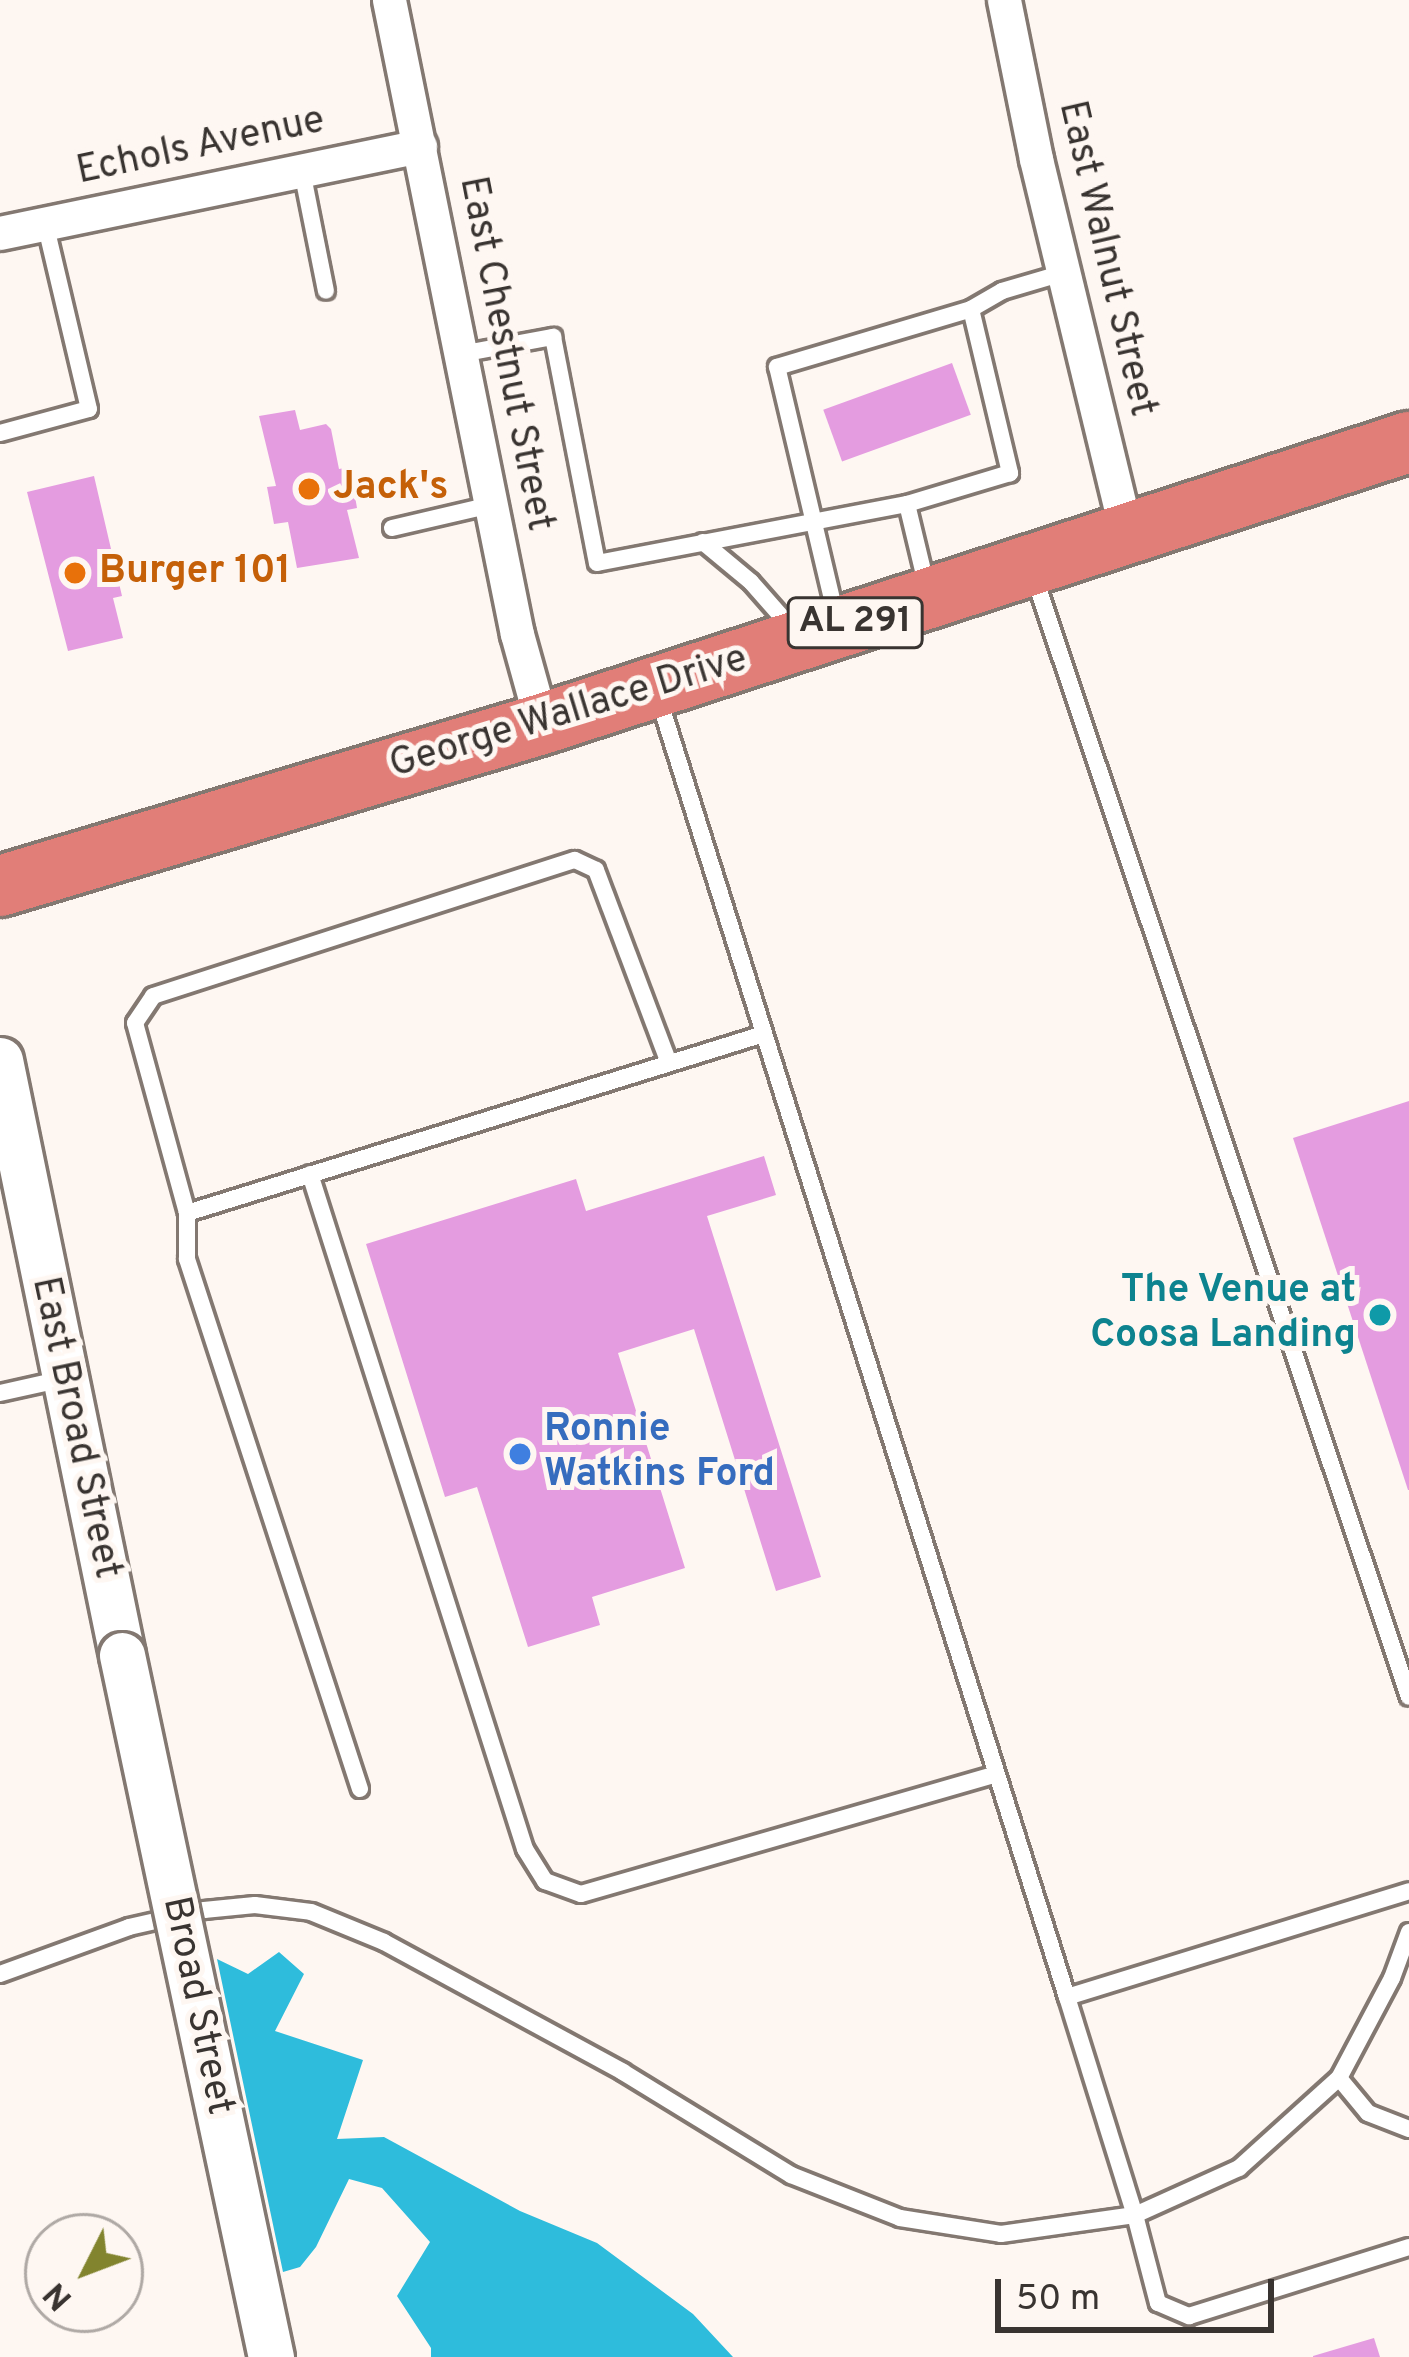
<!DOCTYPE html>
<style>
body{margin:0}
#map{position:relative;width:1409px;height:2357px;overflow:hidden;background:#fef7f2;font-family:Overpass,sans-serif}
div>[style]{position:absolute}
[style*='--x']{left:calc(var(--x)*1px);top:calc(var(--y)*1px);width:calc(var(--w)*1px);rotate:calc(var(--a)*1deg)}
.water>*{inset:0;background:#2ebcdc}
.building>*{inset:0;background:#e49ce0;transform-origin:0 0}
.roads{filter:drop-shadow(3px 0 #837871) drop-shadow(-3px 0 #837871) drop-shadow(0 3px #837871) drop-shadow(0 -3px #837871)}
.lane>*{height:16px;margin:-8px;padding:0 8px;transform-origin:8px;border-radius:8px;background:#fff}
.street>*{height:33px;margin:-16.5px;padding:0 16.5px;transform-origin:16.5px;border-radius:16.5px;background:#fff}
.secondary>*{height:45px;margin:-22.5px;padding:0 22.5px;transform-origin:22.5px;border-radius:22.5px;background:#fff}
.highway>*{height:60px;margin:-30px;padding:0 30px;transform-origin:30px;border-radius:30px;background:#e17e78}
.bridges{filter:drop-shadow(3px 0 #837871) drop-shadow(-3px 0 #837871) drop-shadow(0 3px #837871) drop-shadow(0 -3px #837871)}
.secondary-bridge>*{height:45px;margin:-22.5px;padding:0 22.5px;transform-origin:22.5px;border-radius:22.5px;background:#fff}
.dots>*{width:33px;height:33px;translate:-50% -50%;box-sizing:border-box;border:6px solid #fef7f2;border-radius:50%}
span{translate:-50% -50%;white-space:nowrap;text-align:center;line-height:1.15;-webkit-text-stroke:10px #fef7f2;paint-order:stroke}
.shield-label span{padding:3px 9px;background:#fef7f2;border:3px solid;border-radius:9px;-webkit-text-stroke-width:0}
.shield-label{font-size:36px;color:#393431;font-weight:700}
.street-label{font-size:39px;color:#393431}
.food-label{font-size:39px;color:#c56008;font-weight:700}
.left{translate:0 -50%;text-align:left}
.culture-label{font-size:39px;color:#0d838f;font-weight:700}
.right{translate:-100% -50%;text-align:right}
.shop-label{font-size:39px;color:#366cbe;font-weight:700}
.north{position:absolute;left:24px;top:2213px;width:120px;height:120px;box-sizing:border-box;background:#fef7f2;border:3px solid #afa9a5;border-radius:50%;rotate:228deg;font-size:33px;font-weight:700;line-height:48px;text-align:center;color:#393431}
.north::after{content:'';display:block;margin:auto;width:42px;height:54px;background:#82842e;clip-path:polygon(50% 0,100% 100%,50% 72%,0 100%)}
.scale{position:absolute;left:995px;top:2279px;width:279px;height:54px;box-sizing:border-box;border:6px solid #393431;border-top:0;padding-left:15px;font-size:36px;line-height:42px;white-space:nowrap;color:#393431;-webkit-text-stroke:9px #fef7f2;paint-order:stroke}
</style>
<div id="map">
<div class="water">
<div style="clip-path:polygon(279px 1952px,304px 1974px,275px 2031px,363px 2060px,337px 2139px,384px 2137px,520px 2211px,597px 2243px,693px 2314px,733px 2357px,431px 2357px,431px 2348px,397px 2296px,430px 2242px,382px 2188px,349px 2179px,316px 2247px,300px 2267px,283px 2272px,217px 1959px,248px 1974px)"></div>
</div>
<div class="building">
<div style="left:952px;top:363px;width:55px;height:137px;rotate:70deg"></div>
<div style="clip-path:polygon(295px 410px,300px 430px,326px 424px,331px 429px,339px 469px,350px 467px,357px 508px,347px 510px,359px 558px,297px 568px,288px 522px,274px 524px,267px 487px,276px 486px,259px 416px)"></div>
<div style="clip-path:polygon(94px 476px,122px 596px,113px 598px,123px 638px,68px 651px,27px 492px)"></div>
<div style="clip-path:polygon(1409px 1101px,1409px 1490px,1408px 1490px,1293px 1138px)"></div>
<div style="clip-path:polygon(764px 1156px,776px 1195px,707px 1216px,821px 1577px,776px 1591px,694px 1329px,618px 1353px,685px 1568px,592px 1597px,600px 1625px,528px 1647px,477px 1487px,445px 1497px,366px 1244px,576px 1179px,586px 1211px)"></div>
<div style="clip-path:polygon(1374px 2338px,1380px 2357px,1313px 2357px,1313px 2356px)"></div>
</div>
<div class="roads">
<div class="lane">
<div style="--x:302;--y:171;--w:122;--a:78.7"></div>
<div style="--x:971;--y:309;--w:36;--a:-30"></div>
<div style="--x:1002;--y:291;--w:64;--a:-16.4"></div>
<div style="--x:461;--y:354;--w:94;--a:-10.5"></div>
<div style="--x:553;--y:337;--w:230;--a:79"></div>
<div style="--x:597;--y:563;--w:316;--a:-10.8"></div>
<div style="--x:907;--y:504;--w:85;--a:76.5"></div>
<div style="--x:0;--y:433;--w:92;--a:-15.1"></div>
<div style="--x:89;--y:409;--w:191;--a:-103.3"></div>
<div style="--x:392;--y:528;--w:102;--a:-13.1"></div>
<div style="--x:703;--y:542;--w:62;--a:39.8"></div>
<div style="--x:751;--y:582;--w:65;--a:48.7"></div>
<div style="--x:1033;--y:573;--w:1185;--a:71.5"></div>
<div style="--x:836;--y:616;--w:256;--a:-103.3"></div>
<div style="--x:777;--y:367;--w:202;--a:-16.6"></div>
<div style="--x:971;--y:309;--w:169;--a:76.6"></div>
<div style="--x:1010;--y:473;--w:108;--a:163.2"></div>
<div style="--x:658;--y:696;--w:1364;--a:72.55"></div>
<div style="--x:1067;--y:1997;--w:358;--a:-17.2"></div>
<div style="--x:310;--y:1174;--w:708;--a:72.33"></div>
<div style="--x:525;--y:1849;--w:38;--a:58"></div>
<div style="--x:545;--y:1881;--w:38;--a:20"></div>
<div style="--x:581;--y:1894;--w:432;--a:-16.1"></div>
<div style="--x:187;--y:1213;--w:197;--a:-105.3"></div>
<div style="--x:135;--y:1023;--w:32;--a:-56"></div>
<div style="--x:153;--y:996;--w:443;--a:-17.9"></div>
<div style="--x:575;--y:860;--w:23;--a:25"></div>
<div style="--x:596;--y:870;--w:206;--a:69.3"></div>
<div style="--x:0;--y:1393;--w:65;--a:-12.5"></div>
<div style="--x:360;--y:1789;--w:558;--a:-108.08"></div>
<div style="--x:187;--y:1259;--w:46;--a:-90"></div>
<div style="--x:187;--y:1213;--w:604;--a:-17.24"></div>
<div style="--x:0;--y:1974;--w:137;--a:-20"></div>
<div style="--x:129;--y:1927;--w:77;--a:-12.8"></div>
<div style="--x:204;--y:1910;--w:51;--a:-5.6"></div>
<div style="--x:255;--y:1905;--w:56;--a:7.1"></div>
<div style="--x:311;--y:1912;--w:79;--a:22.3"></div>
<div style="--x:384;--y:1942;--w:272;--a:28.5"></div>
<div style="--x:623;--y:2072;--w:197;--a:31.5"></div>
<div style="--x:791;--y:2175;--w:117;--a:21.5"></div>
<div style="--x:900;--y:2218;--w:102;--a:9"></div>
<div style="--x:1001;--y:2234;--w:135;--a:-8.1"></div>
<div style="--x:1135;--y:2215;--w:91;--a:75.4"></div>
<div style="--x:1158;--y:2303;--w:34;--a:23"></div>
<div style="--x:1189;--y:2316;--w:231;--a:-17.4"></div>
<div style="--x:1067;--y:1997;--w:228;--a:72.7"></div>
<div style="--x:1135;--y:2215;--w:114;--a:-24.3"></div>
<div style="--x:1239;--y:2168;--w:135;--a:-42"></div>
<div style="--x:1339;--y:2078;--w:113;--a:-62.1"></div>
<div style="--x:1392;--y:1978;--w:49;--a:-69.7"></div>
<div style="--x:1339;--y:2078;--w:45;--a:50.4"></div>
<div style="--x:1368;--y:2113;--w:44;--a:21.3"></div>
</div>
<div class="street">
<div style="--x:389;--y:0;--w:647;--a:78.59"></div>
<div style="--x:517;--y:634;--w:93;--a:74.5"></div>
<div style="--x:1004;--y:0;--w:162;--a:78.6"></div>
<div style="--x:1036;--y:159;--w:388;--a:76.4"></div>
<div style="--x:0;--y:233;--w:429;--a:-11.7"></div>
</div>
<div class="secondary">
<div style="--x:0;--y:1060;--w:607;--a:78.41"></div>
</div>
<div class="highway">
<div style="--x:0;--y:886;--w:566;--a:-16.64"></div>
<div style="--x:542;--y:724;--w:912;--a:-18.02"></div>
</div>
</div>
<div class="bridges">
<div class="secondary-bridge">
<div style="--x:122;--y:1655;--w:718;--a:78.02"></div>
</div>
</div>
<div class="dots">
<div style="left:309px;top:489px;background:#e8710a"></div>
<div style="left:75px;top:573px;background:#e8710a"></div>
<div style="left:1380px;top:1315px;background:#0f9aa8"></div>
<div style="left:520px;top:1454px;background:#3f7fe0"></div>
</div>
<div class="shield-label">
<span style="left:855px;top:623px">AL 291</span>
</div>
<div class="street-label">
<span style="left:201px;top:148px;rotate:-12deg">Echols Avenue</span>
<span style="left:1105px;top:259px;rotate:77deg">East Walnut Street</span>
<span style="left:504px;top:354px;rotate:79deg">East Chestnut Street</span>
<span style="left:569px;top:714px;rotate:-17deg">George Wallace Drive</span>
<span style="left:74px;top:1428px;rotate:78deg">East Broad Street</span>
<span style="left:196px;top:2006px;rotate:78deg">Broad Street</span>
</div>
<div class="food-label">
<span class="left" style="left:333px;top:489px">Jack's</span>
<span class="left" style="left:99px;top:573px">Burger 101</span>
</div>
<div class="culture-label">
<span class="right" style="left:1356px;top:1315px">The Venue at<br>Coosa Landing</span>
</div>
<div class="shop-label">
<span class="left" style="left:544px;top:1454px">Ronnie<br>Watkins Ford</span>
</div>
<div class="north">N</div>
<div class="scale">50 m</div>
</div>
